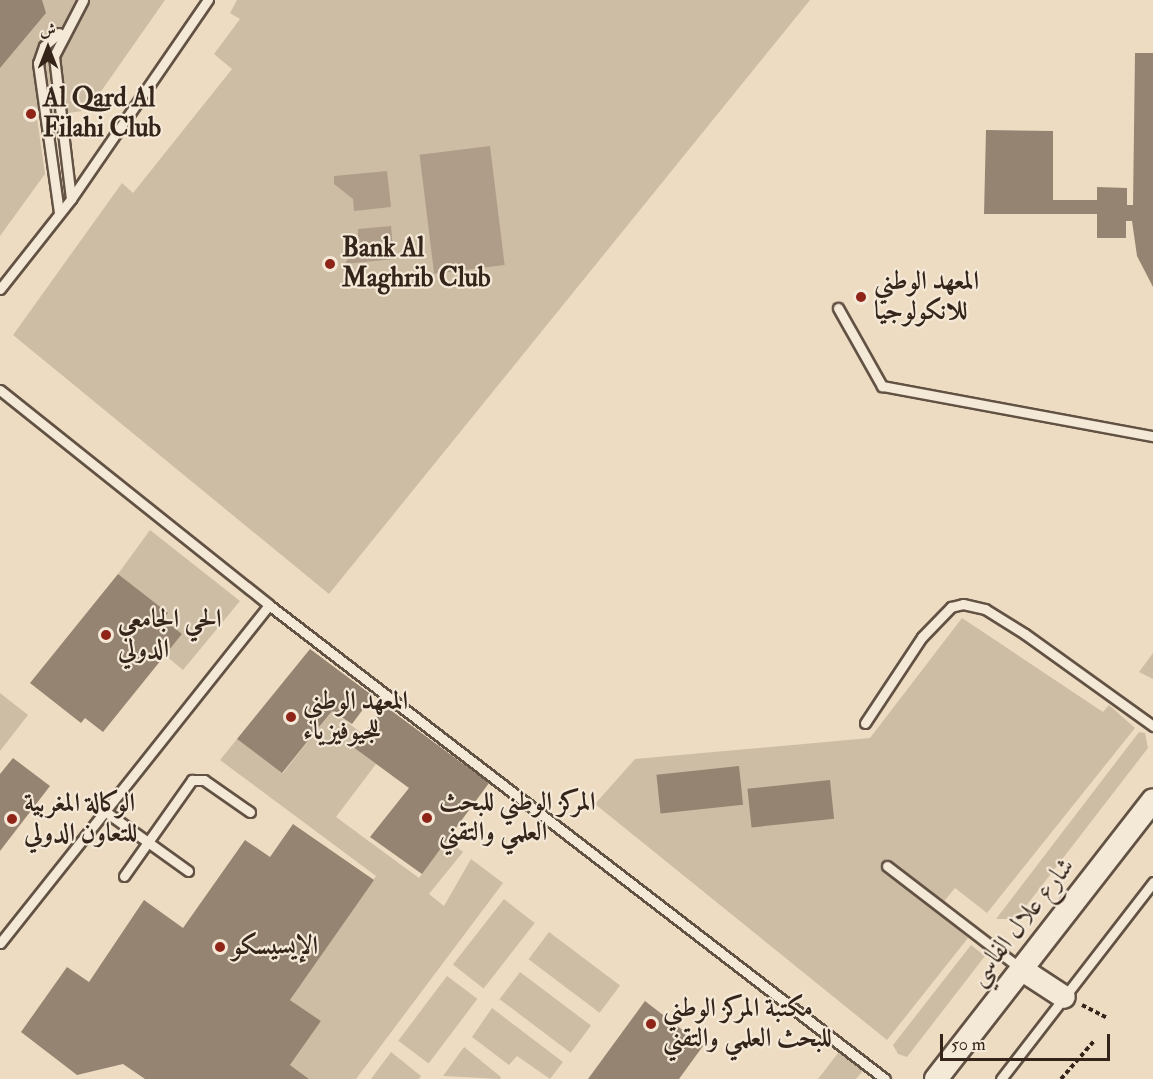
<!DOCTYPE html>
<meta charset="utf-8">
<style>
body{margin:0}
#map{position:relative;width:1153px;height:1079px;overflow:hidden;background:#eedcc2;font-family:"IM FELL Double Pica",Amiri,serif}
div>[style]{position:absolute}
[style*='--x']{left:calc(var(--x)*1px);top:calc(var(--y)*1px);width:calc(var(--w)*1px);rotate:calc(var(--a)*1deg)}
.green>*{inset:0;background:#cebda5;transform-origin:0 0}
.water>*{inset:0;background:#af9d89;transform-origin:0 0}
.building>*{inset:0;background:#958471;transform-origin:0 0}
.path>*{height:4px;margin-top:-2px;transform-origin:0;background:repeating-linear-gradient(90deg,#34241a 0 4.5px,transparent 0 7.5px)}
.roads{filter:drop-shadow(2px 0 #625244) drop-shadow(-2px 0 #625244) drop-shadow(0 2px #625244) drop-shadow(0 -2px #625244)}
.service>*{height:9px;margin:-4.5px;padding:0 4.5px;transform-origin:4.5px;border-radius:4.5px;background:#f4e8d7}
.tertiary>*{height:22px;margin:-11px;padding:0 11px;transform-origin:11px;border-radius:11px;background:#f4e8d7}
.dots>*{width:16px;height:16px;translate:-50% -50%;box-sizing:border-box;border:3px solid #f4e8d7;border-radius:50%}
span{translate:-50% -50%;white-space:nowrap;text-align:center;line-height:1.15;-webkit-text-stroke:4.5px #f4e8d7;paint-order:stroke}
.poi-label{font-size:26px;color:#34241a;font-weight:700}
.left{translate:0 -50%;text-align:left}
.street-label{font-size:26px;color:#34241a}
.north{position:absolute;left:18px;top:18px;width:60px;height:60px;-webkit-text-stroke:4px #f4e8d7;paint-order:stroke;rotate:0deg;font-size:16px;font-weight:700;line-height:24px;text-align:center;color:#34241a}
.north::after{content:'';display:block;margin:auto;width:21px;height:27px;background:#34241a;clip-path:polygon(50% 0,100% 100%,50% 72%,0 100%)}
.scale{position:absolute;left:940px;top:1034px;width:170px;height:27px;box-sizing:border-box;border:3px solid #34241a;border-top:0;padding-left:8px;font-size:18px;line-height:21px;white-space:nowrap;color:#34241a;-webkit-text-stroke:4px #f4e8d7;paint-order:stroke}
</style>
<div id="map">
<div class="green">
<div style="clip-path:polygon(0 0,165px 0,88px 110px,37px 118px,45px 174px,0 236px)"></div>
<div style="clip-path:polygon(237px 0,810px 0,329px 594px,13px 335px,122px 183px,133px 193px,232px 69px,214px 54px,240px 19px,230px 13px)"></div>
<div style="clip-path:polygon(150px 530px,240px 601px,183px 670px,165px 655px,182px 634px,163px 619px,167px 613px,118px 574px)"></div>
<div style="clip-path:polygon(962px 618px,1103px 712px,1109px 705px,1135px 728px,987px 913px,955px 888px,936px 911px,968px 938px,887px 1040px,595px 804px,635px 759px,870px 738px)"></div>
<div style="clip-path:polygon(1153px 653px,1153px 679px,1139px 672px)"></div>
<div style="clip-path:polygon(0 693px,28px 715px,0 751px)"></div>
<div style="clip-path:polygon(332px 711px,363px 734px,353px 747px,376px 764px,336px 817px,419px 878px,447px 840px,463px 852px,429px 894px,444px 906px,471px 859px,503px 883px,356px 1079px,309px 1079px,290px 1065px,321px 1021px,290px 1000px,376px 876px,220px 760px,237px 739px,283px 773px)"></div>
<div style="clip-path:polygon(1139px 732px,1145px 733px,1148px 748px,1016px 919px,996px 919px)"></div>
<div style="left:504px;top:899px;width:39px;height:83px;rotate:38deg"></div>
<div style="left:549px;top:932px;width:89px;height:34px;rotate:37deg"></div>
<div style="clip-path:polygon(971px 945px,985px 956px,907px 1057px,898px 1054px,893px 1045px)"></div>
<div style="left:520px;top:972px;width:89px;height:34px;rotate:37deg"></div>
<div style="left:447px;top:976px;width:38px;height:81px;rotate:37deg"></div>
<div style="clip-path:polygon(492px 1008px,563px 1062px,550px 1079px,517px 1056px,509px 1065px,472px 1037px)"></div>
<div style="clip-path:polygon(464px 1047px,501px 1077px,500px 1079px,443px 1076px)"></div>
<div style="clip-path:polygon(842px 1048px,866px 1067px,856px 1079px,818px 1079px)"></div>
<div style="clip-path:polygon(391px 1052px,421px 1076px,419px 1079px,371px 1079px)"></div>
</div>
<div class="water">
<div style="left:490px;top:146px;width:120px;height:71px;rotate:83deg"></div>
<div style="clip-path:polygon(387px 171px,391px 207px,354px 211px,353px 199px,334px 184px,334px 176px)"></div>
<div style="clip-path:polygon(391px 226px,394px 259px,345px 264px,358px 240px,358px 229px)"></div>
</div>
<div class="building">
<div style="clip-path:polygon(0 0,42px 0,46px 13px,0 68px)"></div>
<div style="clip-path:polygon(1135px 53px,1153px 53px,1153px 287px,1137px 256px,1132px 221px,1126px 221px,1126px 238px,1097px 238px,1097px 214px,984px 214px,986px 130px,1053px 131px,1053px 200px,1097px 200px,1097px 187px,1127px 188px,1127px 205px,1133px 205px)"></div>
<div style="clip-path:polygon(118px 574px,168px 613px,163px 619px,182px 634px,103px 732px,85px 718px,81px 723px,30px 683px)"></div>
<div style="clip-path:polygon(310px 649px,373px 696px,352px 724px,332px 711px,282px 773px,237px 739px)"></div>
<div style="clip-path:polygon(385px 706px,489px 783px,422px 874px,370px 837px,409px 788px,353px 747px)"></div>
<div style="clip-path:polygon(13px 758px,50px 786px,0 851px,0 774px)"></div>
<div style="left:739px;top:766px;width:39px;height:83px;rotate:84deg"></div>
<div style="left:830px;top:780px;width:39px;height:83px;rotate:84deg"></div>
<div style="clip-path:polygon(293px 824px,374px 880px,290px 1000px,321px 1021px,290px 1065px,309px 1079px,145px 1079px,123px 1064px,77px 1075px,21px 1032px,67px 967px,89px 982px,144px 900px,183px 928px,245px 840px,270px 857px)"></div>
<div style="clip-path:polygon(645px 1001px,703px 1046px,679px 1079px,588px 1079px)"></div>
</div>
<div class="path">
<div style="--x:1082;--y:1005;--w:29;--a:27"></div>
<div style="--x:1061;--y:1079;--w:50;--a:-49"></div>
</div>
<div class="roads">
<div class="service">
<div style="--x:59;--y:33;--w:20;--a:139"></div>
<div style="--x:44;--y:46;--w:18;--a:109"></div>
<div style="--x:38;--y:63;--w:151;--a:82"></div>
<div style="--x:71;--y:199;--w:144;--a:-96.8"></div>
<div style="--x:54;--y:56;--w:63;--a:-62.6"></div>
<div style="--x:0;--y:289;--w:115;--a:-51.7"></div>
<div style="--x:71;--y:199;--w:242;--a:-55.5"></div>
<div style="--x:838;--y:308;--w:90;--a:60.6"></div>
<div style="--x:882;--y:386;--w:276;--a:10.5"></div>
<div style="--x:0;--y:390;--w:344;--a:38.6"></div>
<div style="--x:269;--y:605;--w:432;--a:128.5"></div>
<div style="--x:269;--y:605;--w:777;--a:37.58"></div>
<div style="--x:865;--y:723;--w:103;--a:-56.5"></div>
<div style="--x:922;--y:637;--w:42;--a:-46"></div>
<div style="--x:951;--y:607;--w:12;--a:-14"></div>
<div style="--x:963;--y:604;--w:23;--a:13"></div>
<div style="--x:985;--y:609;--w:47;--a:32"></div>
<div style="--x:1025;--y:634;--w:158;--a:35.7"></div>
<div style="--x:106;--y:812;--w:101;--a:35.7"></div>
<div style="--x:887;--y:866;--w:169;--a:37.5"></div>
<div style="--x:124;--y:876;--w:118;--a:-54.7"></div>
<div style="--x:192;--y:780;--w:12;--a:0"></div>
<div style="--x:204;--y:780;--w:56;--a:34.8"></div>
<div style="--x:1001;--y:1079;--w:249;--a:-52.3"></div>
</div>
<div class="tertiary">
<div style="--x:1021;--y:969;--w:51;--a:33.1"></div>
<div style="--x:936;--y:1079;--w:353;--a:-52.1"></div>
</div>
</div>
<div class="dots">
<div style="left:31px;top:114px;background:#8f2418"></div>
<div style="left:330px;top:264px;background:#8f2418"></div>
<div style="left:861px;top:297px;background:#8f2418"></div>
<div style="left:106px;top:635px;background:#8f2418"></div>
<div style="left:291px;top:717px;background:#8f2418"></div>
<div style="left:427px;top:818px;background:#8f2418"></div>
<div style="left:12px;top:819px;background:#8f2418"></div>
<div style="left:220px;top:947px;background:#8f2418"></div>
<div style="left:651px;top:1024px;background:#8f2418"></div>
</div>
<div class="poi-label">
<span class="left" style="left:43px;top:114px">Al Qard Al<br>Filahi Club</span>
<span class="left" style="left:342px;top:264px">Bank Al<br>Maghrib Club</span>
<span class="left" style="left:874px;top:297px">المعهد الوطني<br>للانكولوجيا</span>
<span class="left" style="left:118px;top:635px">الحي الجامعي<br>الدولي</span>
<span class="left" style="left:303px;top:717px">المعهد الوطني<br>للجيوفيزياء</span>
<span class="left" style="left:439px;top:818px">المركز الوطني للبحث<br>العلمي والتقني</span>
<span class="left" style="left:24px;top:819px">الوكالة المغربية<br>للتعاون الدولي</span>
<span class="left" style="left:232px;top:947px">اﻹيسيسكو</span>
<span class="left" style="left:663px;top:1024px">مكتبة المركز الوطني<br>للبحث العلمي والتقني</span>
</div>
<div class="street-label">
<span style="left:1022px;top:922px;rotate:-52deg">شارع علال الفاسي</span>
</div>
<div class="north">ش</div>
<div class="scale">50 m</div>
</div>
